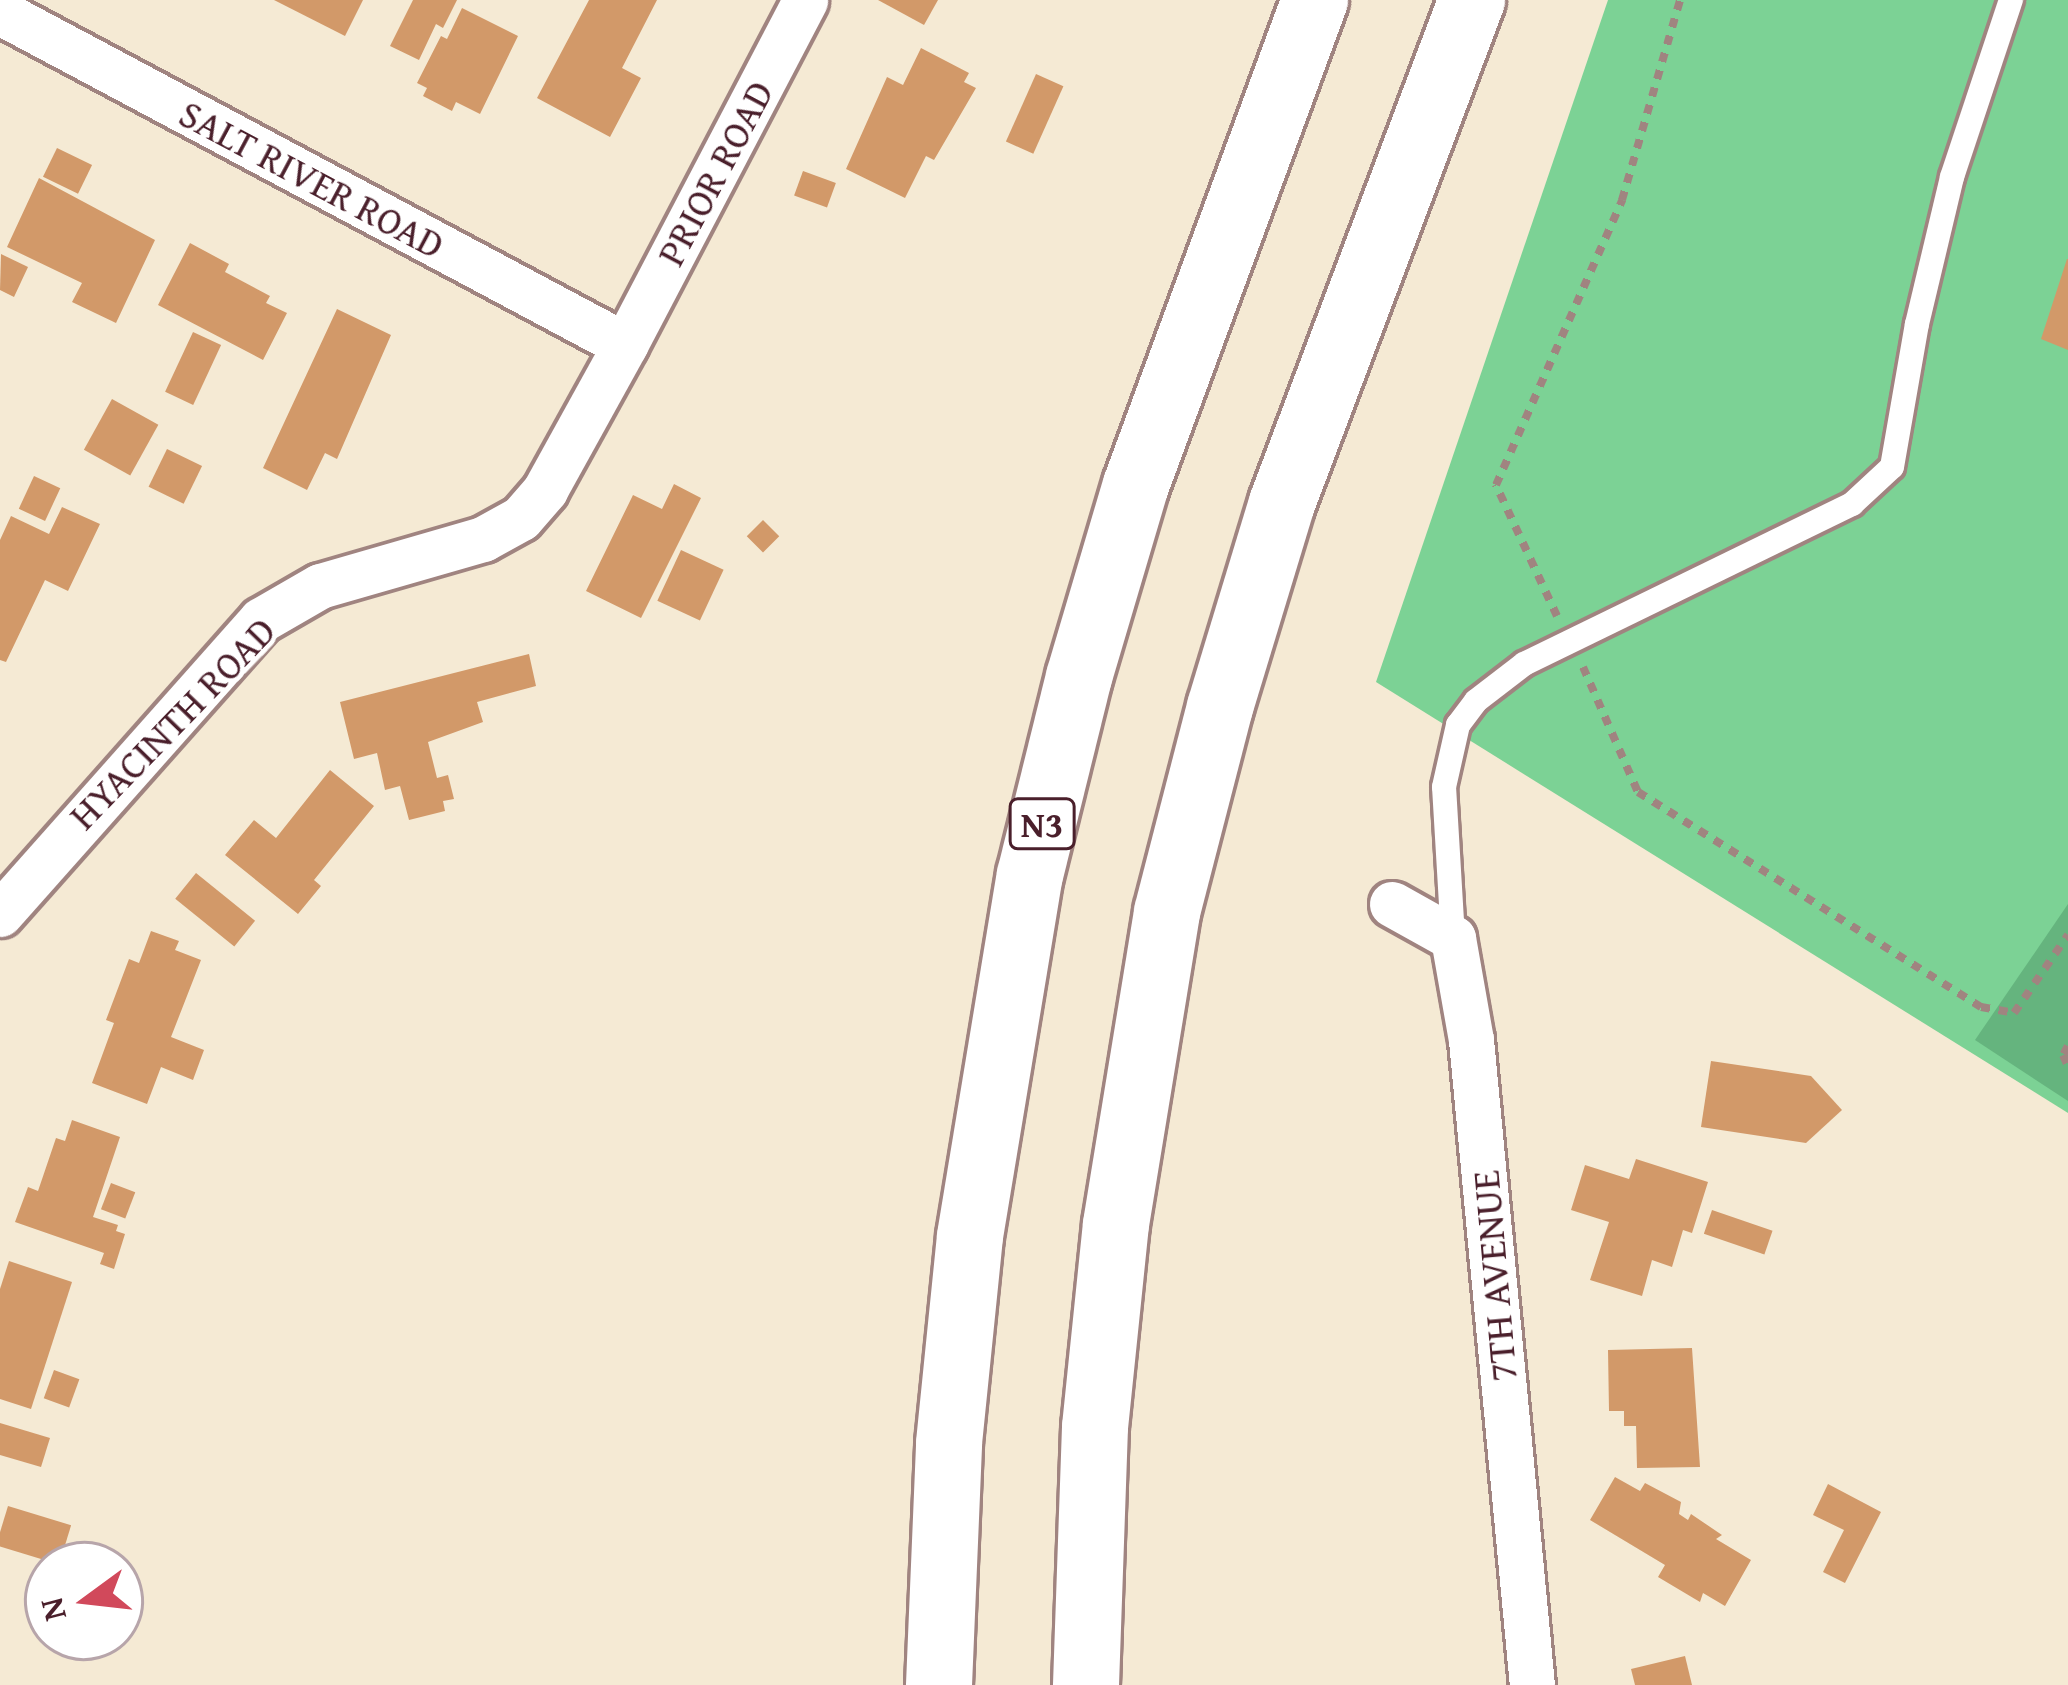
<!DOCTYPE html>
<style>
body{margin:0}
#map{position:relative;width:2068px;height:1685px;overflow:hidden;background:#f5ead4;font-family:"Gentium Book Plus",serif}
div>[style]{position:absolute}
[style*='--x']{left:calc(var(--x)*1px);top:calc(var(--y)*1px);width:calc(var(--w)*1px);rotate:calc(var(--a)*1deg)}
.green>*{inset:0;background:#7cd295}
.forest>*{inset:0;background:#65b47e}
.building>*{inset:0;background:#d29969;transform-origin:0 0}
.path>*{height:8px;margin-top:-4px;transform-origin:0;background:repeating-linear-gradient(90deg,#a08480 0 9px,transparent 0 18px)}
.roads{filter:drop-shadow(3px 0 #a08480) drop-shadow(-3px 0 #a08480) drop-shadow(0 3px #a08480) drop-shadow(0 -3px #a08480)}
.service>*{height:24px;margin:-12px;padding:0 12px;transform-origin:12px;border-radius:12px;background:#fff}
.minor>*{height:45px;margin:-22.5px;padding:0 22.5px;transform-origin:22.5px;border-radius:22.5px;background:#fff}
.motorway>*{height:66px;margin:-33px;padding:0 33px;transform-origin:33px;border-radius:33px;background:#fff}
span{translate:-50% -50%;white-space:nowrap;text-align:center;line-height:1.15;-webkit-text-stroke:9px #fff;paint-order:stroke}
.shield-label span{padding:3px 9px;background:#fff;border:3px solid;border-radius:9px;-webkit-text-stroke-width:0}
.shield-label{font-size:36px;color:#4a1f2b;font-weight:700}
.street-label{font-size:39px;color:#4a1f2b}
.north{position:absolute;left:24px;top:1541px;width:120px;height:120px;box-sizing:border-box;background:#fff;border:3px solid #b7a5aa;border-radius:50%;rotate:255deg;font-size:33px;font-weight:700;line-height:48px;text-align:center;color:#4a1f2b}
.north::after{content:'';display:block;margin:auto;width:42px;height:54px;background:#d1495b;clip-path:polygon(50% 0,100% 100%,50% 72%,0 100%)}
</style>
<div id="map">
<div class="green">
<div style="clip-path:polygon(1608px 0,2068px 0,2068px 1113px,1376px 682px)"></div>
</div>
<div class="forest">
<div style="clip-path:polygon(2068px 904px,2068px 1101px,1975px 1040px)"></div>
</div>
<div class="building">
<div style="clip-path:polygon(274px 0,363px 0,345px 36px)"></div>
<div style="clip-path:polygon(413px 0,457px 0,443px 28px,436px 24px,419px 60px,390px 46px)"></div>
<div style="clip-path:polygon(589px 0,657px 0,622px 68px,641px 78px,610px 137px,537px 98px)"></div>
<div style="clip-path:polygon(878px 0,938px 0,924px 25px)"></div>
<div style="clip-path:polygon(462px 8px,518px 36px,480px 114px,456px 102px,452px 111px,423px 96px,427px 88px,417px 83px,441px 36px,447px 39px)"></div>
<div style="clip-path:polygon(921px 48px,969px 73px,964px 82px,976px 88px,934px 160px,926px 156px,905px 198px,846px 169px,887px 77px,903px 85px)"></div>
<div style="left:1036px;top:74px;width:30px;height:74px;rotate:24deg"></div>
<div style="left:57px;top:148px;width:39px;height:32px;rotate:26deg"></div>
<div style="left:803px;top:171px;width:35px;height:26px;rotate:20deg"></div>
<div style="clip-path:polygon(39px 178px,155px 240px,116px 323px,72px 302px,82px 283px,7px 247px)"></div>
<div style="clip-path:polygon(190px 243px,229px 264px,225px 272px,270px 296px,266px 303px,287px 313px,263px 360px,158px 305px)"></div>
<div style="clip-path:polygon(1px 254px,28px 267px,14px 297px,0 290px)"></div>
<div style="clip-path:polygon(2067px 259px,2068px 259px,2068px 350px,2041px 339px)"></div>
<div style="clip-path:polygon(337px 309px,391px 335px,337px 459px,325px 453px,307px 490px,263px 468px)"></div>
<div style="left:193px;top:332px;width:31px;height:66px;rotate:25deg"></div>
<div style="left:112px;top:399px;width:53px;height:58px;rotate:29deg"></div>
<div style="left:167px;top:449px;width:39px;height:42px;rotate:26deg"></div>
<div style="left:34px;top:476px;width:29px;height:36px;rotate:25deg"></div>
<div style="clip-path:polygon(674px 484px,701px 498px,641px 618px,586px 591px,633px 495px,662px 509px)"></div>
<div style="clip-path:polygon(62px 507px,100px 524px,68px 591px,45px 580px,6px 662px,0 660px,0 540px,11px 516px,49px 534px)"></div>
<div style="left:763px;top:520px;width:23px;height:23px;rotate:45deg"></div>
<div style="left:681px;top:550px;width:47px;height:56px;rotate:25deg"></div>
<div style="clip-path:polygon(529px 654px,536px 686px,477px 702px,483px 722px,428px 742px,437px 778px,448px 775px,454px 799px,443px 801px,445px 811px,409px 820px,400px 786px,385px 790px,377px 753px,354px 759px,340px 702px)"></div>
<div style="clip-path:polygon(330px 770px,374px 806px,314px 880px,321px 886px,298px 914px,225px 855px,254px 820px,276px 838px)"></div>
<div style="left:196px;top:873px;width:76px;height:33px;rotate:39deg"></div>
<div style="clip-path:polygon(151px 931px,179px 941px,175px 950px,201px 960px,171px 1037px,204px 1050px,193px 1080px,161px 1067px,147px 1104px,92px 1083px,114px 1023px,106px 1020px,129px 959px,139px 963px)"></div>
<div style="clip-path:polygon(1711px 1061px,1811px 1076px,1842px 1110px,1806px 1143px,1701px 1127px)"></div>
<div style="clip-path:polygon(72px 1120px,120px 1137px,93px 1217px,118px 1225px,116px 1231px,125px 1234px,114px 1269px,100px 1264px,104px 1253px,15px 1222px,28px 1187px,38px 1191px,56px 1138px,65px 1141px)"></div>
<div style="clip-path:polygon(1636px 1159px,1708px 1182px,1692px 1233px,1683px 1230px,1672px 1267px,1652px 1260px,1642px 1296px,1590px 1280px,1609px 1222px,1571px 1210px,1585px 1165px,1629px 1179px)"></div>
<div style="left:111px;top:1183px;width:26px;height:28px;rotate:21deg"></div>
<div style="left:1712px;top:1210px;width:64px;height:25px;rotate:19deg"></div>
<div style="clip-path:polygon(9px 1261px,72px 1282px,31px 1409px,0 1399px,0 1289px)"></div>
<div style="clip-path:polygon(1692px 1348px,1700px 1467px,1637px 1468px,1636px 1426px,1624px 1426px,1624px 1411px,1609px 1411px,1608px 1350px)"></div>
<div style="left:54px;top:1370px;width:27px;height:30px;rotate:20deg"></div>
<div style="clip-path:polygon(0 1423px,50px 1438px,41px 1467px,0 1455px)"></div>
<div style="clip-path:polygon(1615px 1477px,1640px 1491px,1645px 1483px,1681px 1502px,1679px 1514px,1688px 1520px,1691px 1514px,1722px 1535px,1716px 1539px,1751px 1560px,1725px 1606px,1703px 1593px,1700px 1602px,1658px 1577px,1665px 1565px,1590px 1520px)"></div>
<div style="clip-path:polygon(1828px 1484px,1881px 1512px,1845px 1583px,1823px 1572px,1844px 1530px,1813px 1515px)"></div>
<div style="left:8px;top:1506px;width:66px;height:41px;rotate:17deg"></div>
<div style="clip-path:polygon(1685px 1656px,1692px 1685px,1635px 1685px,1631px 1669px)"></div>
</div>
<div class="path">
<div style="--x:1557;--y:616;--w:145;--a:-115"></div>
<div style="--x:1496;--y:485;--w:312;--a:-66.1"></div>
<div style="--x:1622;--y:200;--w:208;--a:-73.8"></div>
<div style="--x:1583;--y:667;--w:137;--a:66.3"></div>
<div style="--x:1638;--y:792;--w:405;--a:32.1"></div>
<div style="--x:1981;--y:1007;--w:34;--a:10"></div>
<div style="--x:2014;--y:1013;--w:95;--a:-55.3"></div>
<div style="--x:2068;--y:1046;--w:10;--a:119"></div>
<div style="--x:2063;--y:1055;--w:12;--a:66"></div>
</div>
<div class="roads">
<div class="service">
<div style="--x:1453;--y:938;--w:151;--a:-93.4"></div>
<div style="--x:1444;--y:787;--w:64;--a:-77.3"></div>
<div style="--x:1458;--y:725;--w:30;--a:-53"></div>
<div style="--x:1476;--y:701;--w:61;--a:-37.6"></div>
<div style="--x:1524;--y:664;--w:365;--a:-26"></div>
<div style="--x:1852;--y:504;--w:54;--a:-42.8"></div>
<div style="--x:1892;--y:467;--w:145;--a:-80.1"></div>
<div style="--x:1917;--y:324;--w:151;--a:-76.6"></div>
<div style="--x:1952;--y:177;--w:187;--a:-71.6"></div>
</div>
<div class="minor">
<div style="--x:0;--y:12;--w:708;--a:28.05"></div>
<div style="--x:1392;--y:904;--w:70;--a:29.1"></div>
<div style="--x:1453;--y:938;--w:104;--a:80"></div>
<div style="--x:1471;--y:1040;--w:648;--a:84.6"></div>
<div style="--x:0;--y:914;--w:393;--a:-48.4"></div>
<div style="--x:261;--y:620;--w:68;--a:-30"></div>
<div style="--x:320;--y:586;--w:170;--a:-16.1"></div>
<div style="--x:483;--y:539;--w:43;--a:-28.9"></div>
<div style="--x:521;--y:518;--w:37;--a:-49"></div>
<div style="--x:545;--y:490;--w:166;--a:-61.1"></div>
<div style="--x:625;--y:345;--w:389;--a:-62.4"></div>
</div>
<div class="motorway">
<div style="--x:939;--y:1685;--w:242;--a:-87.6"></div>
<div style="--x:949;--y:1443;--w:208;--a:-84.2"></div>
<div style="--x:970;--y:1236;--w:366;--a:-80.6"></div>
<div style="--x:1030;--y:875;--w:204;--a:-76.1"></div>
<div style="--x:1079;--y:677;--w:200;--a:-73.5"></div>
<div style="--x:1136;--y:485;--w:517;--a:-69.74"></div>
<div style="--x:1086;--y:1685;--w:258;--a:-88"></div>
<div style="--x:1095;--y:1427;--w:204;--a:-84.1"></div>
<div style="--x:1116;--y:1224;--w:316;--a:-80.7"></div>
<div style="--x:1167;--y:912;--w:212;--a:-75.5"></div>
<div style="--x:1220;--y:707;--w:213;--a:-73.1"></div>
<div style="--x:1282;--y:503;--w:538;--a:-69.31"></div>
</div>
</div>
<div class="shield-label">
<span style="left:1042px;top:824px">N3</span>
</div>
<div class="street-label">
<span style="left:715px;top:173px;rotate:-62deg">PRIOR ROAD</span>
<span style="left:312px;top:179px;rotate:28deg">SALT RIVER ROAD</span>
<span style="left:172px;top:723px;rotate:-46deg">HYACINTH ROAD</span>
<span style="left:1494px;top:1276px;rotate:-95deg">7TH AVENUE</span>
</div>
<div class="north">N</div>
</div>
